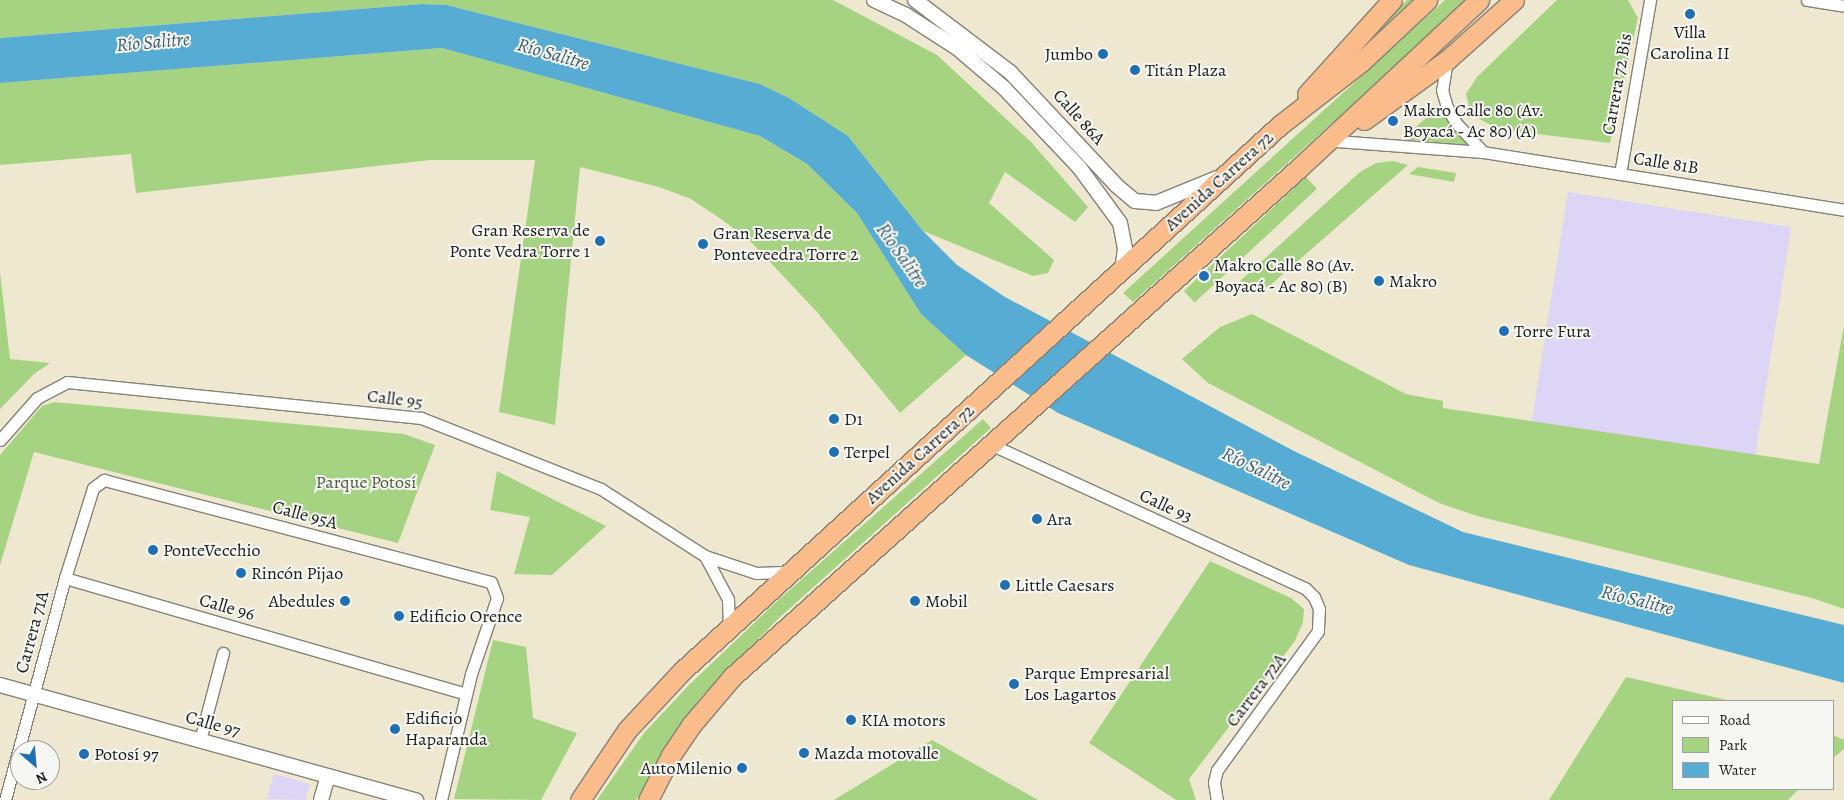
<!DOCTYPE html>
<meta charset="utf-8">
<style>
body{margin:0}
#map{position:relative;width:1844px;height:800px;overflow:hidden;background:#efe8d1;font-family:Alegreya,serif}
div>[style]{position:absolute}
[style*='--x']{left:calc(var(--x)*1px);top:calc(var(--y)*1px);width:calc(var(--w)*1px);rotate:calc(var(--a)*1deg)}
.built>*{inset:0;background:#ddd5f6;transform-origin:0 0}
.green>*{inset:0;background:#a5d381;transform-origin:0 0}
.water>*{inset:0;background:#57acd3}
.roads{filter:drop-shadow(1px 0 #868276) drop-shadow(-1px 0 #868276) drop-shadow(0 1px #868276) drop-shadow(0 -1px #868276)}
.minor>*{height:11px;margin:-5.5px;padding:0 5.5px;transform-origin:5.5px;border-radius:5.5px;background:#fff}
.tertiary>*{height:14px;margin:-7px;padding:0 7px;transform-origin:7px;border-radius:7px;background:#fff}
.trunk>*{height:19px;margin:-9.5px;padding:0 9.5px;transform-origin:9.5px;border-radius:9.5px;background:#fabc8b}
.dots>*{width:14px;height:14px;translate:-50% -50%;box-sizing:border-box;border:2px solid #f6f6f2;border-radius:50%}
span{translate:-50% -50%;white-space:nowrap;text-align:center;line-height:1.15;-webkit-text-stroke:4px #f6f6f2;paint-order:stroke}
.poi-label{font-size:18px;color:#1c1c1c}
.right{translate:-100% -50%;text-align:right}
.left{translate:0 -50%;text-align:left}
.street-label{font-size:18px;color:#1c1c1c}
.park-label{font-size:18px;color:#4c5c3f}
.water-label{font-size:19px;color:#375d6e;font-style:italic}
.legend{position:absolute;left:1672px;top:700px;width:162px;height:90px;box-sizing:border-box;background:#f6f6f2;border:1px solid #9f9f9c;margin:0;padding:6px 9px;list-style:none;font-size:15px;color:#1c1c1c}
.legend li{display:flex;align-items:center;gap:10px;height:25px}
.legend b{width:25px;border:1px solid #9f9f9c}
.north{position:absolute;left:10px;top:740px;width:50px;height:50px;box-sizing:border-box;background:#f6f6f2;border:1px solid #9f9f9c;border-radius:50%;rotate:153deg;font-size:14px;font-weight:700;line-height:20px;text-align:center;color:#1c1c1c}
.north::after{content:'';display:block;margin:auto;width:18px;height:22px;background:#1f6fb2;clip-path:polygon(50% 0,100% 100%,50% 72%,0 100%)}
</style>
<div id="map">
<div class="built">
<div style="left:1568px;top:192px;width:226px;height:232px;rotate:9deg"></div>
<div style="clip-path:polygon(274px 774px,310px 784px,305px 800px,267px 799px)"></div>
</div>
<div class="green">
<div style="clip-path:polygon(0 0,833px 0,937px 55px,1031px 142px,1088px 207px,1075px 222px,1005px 172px,989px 203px,1054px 260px,1048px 273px,1033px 276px,923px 231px,848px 136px,789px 98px,760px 84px,447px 5px,422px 4px,0 38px)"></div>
<div style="clip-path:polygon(1407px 0,1412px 0,1351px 56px)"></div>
<div style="clip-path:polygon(1445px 0,1469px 0,1133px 302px,1123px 293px)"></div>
<div style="clip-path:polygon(1557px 0,1628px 0,1638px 18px,1610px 143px,1498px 129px,1474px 116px,1469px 106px,1466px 94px,1477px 77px)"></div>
<div style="clip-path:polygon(442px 48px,760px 136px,807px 164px,857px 213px,921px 314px,966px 355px,900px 413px,817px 312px,753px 244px,724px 221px,691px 199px,659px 187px,580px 167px,555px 425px,499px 412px,535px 160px,430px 160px,136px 193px,131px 154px,0 165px,0 83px)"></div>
<div style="clip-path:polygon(1442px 104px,1470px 145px,1402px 139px)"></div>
<div style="clip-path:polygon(1393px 161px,1408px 165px,1268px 287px,1240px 281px,1360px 172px,1376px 163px)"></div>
<div style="clip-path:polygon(1418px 167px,1456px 173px,1454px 182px,1409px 174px)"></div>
<div style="left:1306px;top:177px;width:16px;height:167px;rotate:47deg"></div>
<div style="clip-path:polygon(0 272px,10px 359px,50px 363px,34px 374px,0 409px)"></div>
<div style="clip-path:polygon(1252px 314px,1406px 394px,1443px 401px,1443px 408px,1819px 464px,1844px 325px,1844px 609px,1812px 598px,1477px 516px,1439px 503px,1208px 383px,1182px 359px,1220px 327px)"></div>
<div style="clip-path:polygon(54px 402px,404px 434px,435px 445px,398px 543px,34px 452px,0 565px,0 455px,42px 406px)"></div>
<div style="clip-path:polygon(983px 419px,991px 428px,779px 618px,700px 698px,636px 800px,597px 800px,644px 733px,689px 685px,776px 602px)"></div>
<div style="clip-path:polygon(497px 471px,606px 526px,552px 575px,514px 574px,530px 517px,490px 510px)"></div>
<div style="clip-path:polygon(1210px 561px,1291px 598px,1304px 609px,1303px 622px,1295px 641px,1189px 779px,1196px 800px,1176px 800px,1089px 743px)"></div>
<div style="clip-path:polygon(493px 640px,526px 647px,533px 718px,577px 733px,541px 800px,454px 799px)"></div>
<div style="clip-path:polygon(1626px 677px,1731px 701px,1673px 701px,1673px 789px,1799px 789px,1788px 800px,1549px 800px)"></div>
<div style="clip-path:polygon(1833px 735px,1844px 740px,1844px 749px,1833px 758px)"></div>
<div style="clip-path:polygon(932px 740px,1038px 800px,834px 800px)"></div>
</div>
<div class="water">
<div style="clip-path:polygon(422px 4px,447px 5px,760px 84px,789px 98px,848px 136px,923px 231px,957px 265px,1005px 297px,1294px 451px,1463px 532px,1844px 625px,1844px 683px,1409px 565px,1058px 413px,966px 355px,921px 314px,857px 213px,807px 164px,760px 136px,442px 48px,0 83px,0 38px)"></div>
</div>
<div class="roads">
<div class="minor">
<div style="--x:1807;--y:0;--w:37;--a:9"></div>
<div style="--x:1447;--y:60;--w:30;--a:99"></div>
<div style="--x:1442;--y:90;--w:18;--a:74"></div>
<div style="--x:1447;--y:107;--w:18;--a:61"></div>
<div style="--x:1456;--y:123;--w:40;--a:47"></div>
<div style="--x:1336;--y:141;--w:147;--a:4.3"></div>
<div style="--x:1483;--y:152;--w:366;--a:9.1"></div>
<div style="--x:1620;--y:174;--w:177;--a:-80.2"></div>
<div style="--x:0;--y:440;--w:56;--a:-48.6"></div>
<div style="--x:37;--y:398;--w:34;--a:-28"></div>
<div style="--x:67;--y:382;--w:356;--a:5.8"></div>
<div style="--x:421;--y:418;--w:193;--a:21.5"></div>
<div style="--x:601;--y:489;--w:124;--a:32.8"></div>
<div style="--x:705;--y:556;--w:54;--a:18.4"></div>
<div style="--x:756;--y:573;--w:34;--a:-2"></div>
<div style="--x:990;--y:444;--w:346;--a:24.6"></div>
<div style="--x:1305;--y:588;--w:13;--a:45"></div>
<div style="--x:1314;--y:597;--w:13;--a:67"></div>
<div style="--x:1319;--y:609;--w:22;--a:93"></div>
<div style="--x:1318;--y:631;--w:172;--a:126"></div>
<div style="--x:1217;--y:770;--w:12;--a:104"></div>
<div style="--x:1214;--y:782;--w:18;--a:81"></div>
<div style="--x:705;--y:556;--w:49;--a:61.9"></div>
<div style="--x:728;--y:599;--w:29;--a:88"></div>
<div style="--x:65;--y:578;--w:417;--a:16.1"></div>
<div style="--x:200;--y:740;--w:90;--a:-75.2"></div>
<div style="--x:5;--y:800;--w:230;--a:-74.9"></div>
<div style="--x:65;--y:578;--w:94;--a:-72.7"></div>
<div style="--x:93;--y:488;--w:14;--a:-36"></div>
<div style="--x:104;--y:480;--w:400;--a:14.8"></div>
<div style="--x:491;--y:582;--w:17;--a:69"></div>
<div style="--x:497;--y:598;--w:80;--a:108.9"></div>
<div style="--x:471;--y:674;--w:130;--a:103.4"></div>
</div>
<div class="tertiary">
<div style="--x:874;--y:0;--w:35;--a:25"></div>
<div style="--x:906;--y:15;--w:61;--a:32.9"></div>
<div style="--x:957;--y:48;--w:62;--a:40.4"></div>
<div style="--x:1004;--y:88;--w:109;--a:46.5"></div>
<div style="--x:1079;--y:167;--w:69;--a:53.8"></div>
<div style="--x:1120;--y:223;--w:26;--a:79"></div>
<div style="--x:1125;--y:249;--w:21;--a:98"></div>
<div style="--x:915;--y:0;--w:119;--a:37.2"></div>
<div style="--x:1010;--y:72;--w:156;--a:46.8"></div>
<div style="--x:1117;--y:186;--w:23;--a:40"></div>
<div style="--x:1135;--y:201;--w:21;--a:5"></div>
<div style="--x:1156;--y:203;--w:66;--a:-22.3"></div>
<div style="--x:0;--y:685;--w:432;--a:15.5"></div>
<div style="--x:321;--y:800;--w:25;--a:-74"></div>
</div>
<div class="trunk">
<div style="--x:1307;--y:94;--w:127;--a:-47.9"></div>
<div style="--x:1364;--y:120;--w:102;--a:-35.9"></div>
<div style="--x:1447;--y:60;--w:90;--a:-41.8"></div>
<div style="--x:580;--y:800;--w:84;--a:-56.1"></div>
<div style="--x:627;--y:730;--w:81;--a:-47"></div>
<div style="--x:682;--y:671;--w:810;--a:-42.4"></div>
<div style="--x:1280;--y:125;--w:103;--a:-37.9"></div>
<div style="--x:1361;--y:62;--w:91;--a:-43.2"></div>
<div style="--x:648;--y:800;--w:51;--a:-62.9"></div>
<div style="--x:671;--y:755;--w:37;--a:-56"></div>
<div style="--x:692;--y:724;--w:62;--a:-49.6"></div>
<div style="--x:732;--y:677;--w:763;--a:-41.92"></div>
<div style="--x:1300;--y:167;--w:245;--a:-43"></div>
</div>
</div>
<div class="dots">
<div style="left:1690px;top:14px;background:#1f6fb2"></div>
<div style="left:1103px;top:54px;background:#1f6fb2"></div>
<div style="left:1135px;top:70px;background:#1f6fb2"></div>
<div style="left:1393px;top:121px;background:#1f6fb2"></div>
<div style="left:600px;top:241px;background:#1f6fb2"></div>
<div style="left:703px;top:244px;background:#1f6fb2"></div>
<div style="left:1204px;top:276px;background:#1f6fb2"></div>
<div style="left:1379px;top:281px;background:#1f6fb2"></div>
<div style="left:1504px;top:331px;background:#1f6fb2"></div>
<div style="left:834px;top:419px;background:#1f6fb2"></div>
<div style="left:834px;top:452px;background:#1f6fb2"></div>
<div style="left:1037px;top:519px;background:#1f6fb2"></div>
<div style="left:153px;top:550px;background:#1f6fb2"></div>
<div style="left:241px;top:573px;background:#1f6fb2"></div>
<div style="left:1005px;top:585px;background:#1f6fb2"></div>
<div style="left:345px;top:601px;background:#1f6fb2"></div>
<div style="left:915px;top:601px;background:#1f6fb2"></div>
<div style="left:399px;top:616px;background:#1f6fb2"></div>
<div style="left:1014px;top:684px;background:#1f6fb2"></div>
<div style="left:851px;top:720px;background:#1f6fb2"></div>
<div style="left:395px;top:729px;background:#1f6fb2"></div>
<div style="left:804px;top:753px;background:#1f6fb2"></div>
<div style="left:84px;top:754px;background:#1f6fb2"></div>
<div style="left:742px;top:768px;background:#1f6fb2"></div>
</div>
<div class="poi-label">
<span style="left:1690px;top:43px">Villa<br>Carolina II</span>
<span class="right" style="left:1093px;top:54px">Jumbo</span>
<span class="left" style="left:1145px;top:70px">Titán Plaza</span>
<span class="left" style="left:1403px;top:121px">Makro Calle 80 (Av.<br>Boyacá - Ac 80) (A)</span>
<span class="right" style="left:590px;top:241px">Gran Reserva de<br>Ponte Vedra Torre 1</span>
<span class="left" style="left:713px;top:244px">Gran Reserva de<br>Ponteveedra Torre 2</span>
<span class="left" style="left:1214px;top:276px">Makro Calle 80 (Av.<br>Boyacá - Ac 80) (B)</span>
<span class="left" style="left:1389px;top:281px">Makro</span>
<span class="left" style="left:1514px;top:331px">Torre Fura</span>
<span class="left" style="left:844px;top:419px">D1</span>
<span class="left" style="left:844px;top:452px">Terpel</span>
<span class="left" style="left:1047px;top:519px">Ara</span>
<span class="left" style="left:163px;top:550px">PonteVecchio</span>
<span class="left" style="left:251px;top:573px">Rincón Pijao</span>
<span class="left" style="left:1015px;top:585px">Little Caesars</span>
<span class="right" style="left:335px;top:601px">Abedules</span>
<span class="left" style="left:925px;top:601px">Mobil</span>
<span class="left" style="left:409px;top:616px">Edificio Orence</span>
<span class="left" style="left:1024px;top:684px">Parque Empresarial<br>Los Lagartos</span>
<span class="left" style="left:405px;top:729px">Edificio<br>Haparanda</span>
<span class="left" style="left:861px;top:720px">KIA motors</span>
<span class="left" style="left:814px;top:753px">Mazda motovalle</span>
<span class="left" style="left:94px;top:754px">Potosí 97</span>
<span class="right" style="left:732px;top:768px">AutoMilenio</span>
</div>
<div class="street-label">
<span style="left:1617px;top:84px;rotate:-80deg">Carrera 72 Bis</span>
<span style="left:1079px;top:117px;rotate:48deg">Calle 86A</span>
<span style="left:1666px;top:163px;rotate:9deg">Calle 81B</span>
<span style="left:1219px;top:181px;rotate:-42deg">Avenida Carrera 72</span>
<span style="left:395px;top:399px;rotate:7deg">Calle 95</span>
<span style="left:920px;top:454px;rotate:-42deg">Avenida Carrera 72</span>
<span style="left:1166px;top:506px;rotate:25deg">Calle 93</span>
<span style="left:305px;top:515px;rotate:15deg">Calle 95A</span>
<span style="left:227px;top:607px;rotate:16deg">Calle 96</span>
<span style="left:32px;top:632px;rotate:-75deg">Carrera 71A</span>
<span style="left:1256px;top:690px;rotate:-53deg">Carrera 72A</span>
<span style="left:213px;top:724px;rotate:16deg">Calle 97</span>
</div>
<div class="park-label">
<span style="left:366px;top:482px">Parque Potosí</span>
</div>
<div class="water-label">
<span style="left:153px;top:43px;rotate:-5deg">Río Salitre</span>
<span style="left:553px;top:55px;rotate:16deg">Río Salitre</span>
<span style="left:901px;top:256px;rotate:55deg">Río Salitre</span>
<span style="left:1256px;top:469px;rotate:26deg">Río Salitre</span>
<span style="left:1637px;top:601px;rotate:14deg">Río Salitre</span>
</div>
<ul class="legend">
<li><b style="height:6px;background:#fff"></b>Road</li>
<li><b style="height:14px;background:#a5d381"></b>Park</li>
<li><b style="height:14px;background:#57acd3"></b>Water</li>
</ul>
<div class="north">N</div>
</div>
